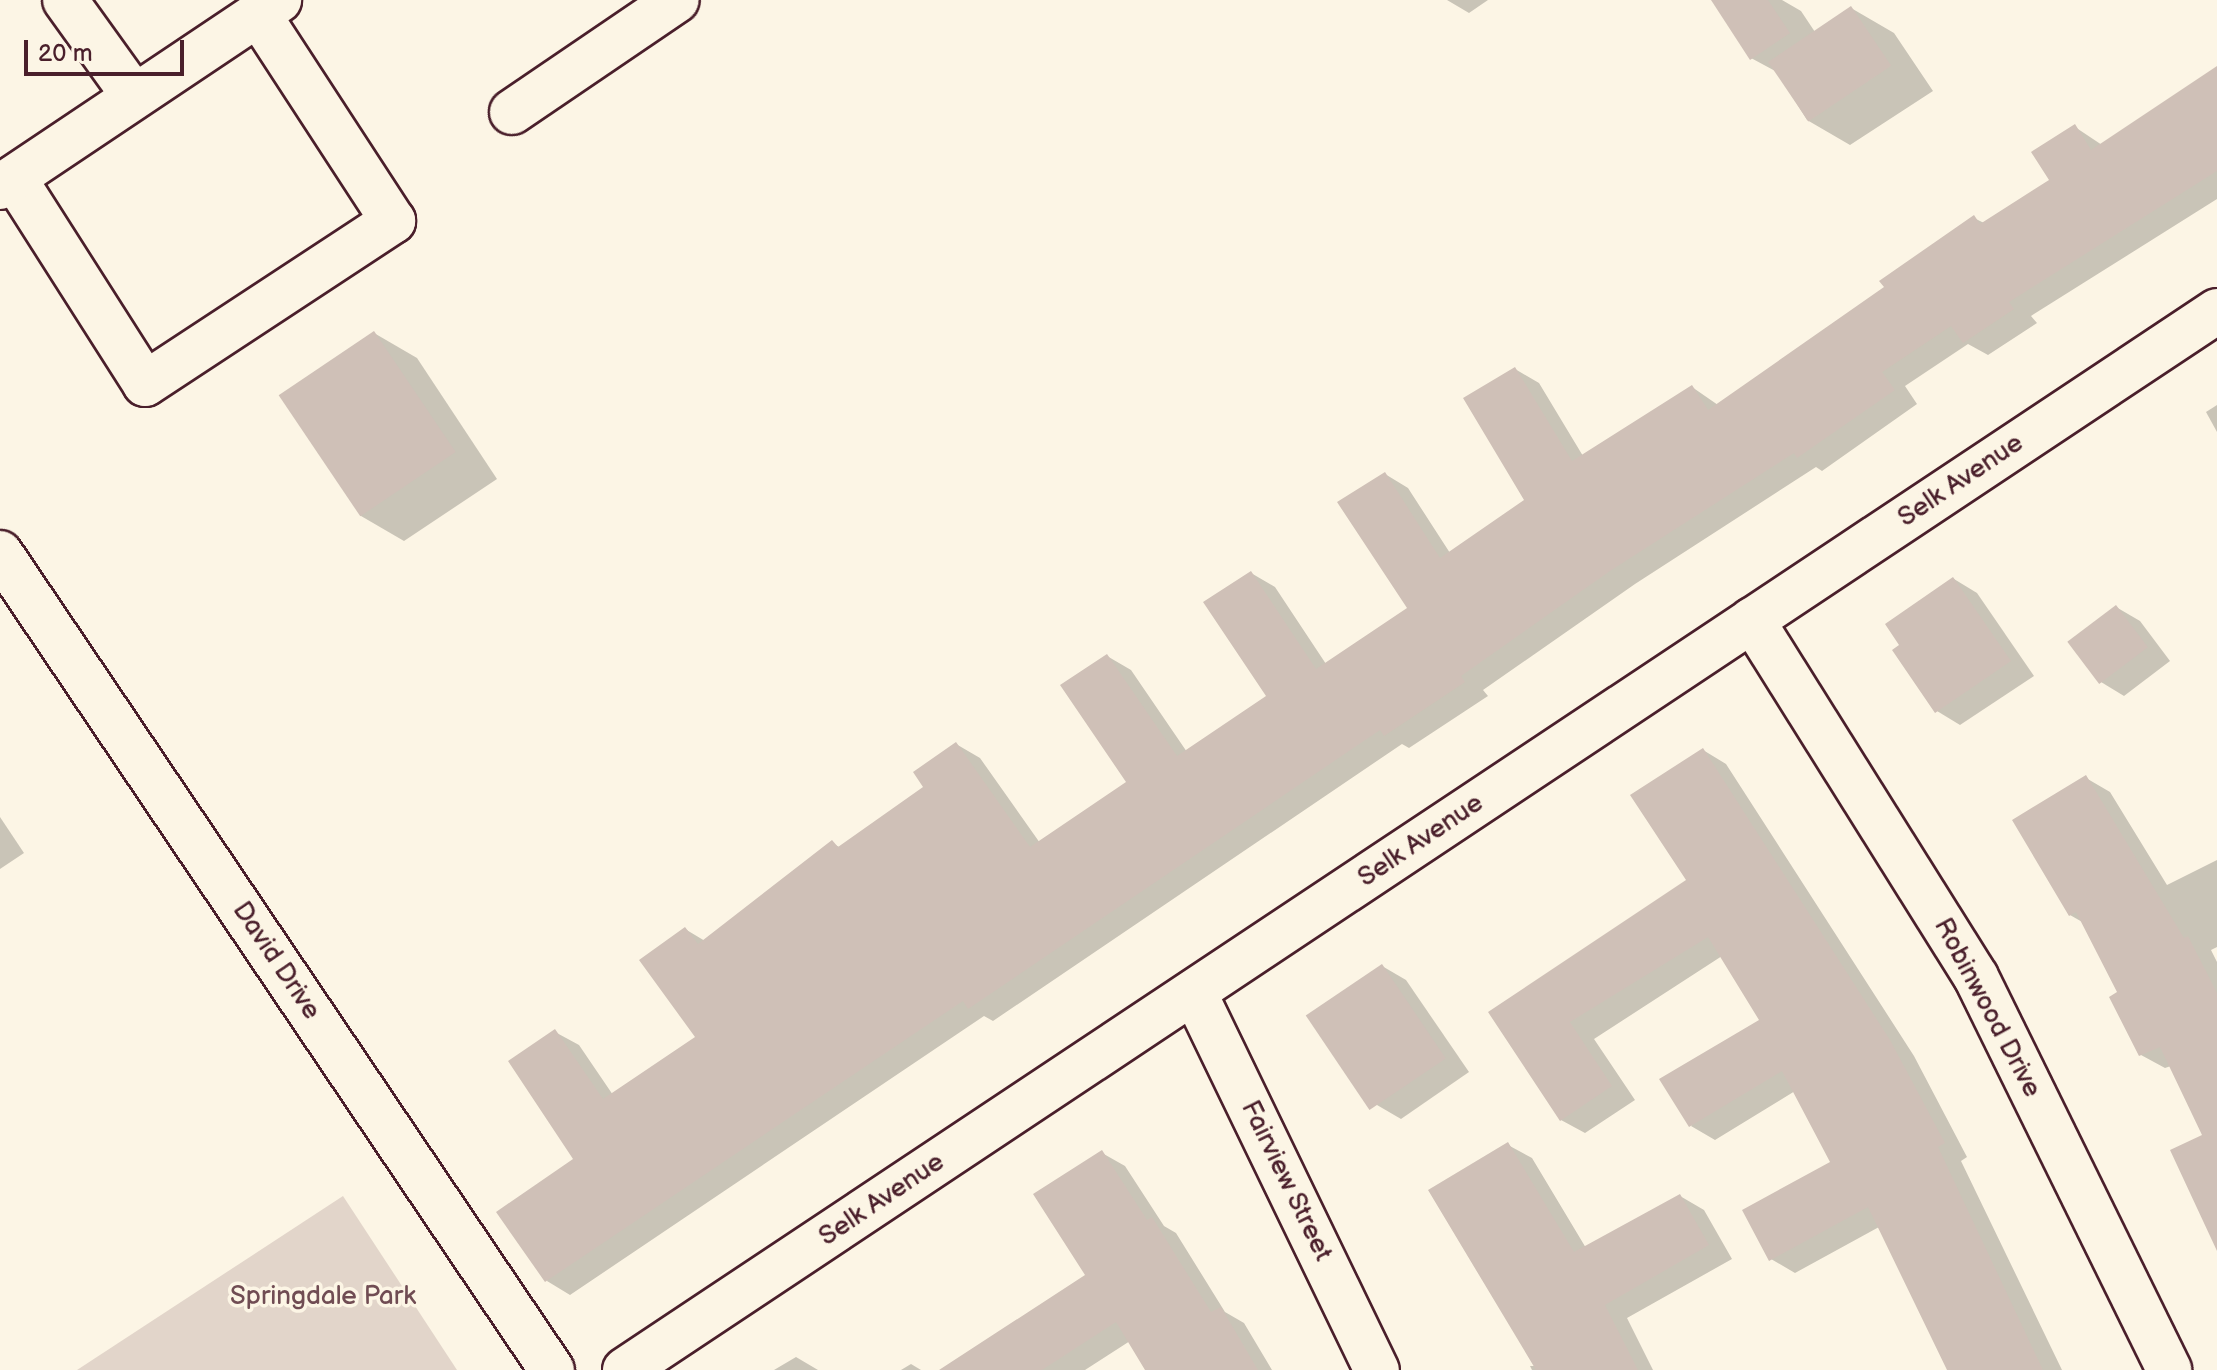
<!DOCTYPE html>
<style>
body{margin:0}
#map{position:relative;width:2217px;height:1370px;overflow:hidden;background:#fcf5e5;font-family:"Balsamiq Sans",sans-serif}
div>[style]{position:absolute}
[style*='--x']{left:calc(var(--x)*1px);top:calc(var(--y)*1px);width:calc(var(--w)*1px);rotate:calc(var(--a)*1deg)}
.green>*{inset:0;background:#e2d5ca}
.shadow>*{inset:0;background:#0003}
.building>*{inset:0;background:#cfc0b7;transform-origin:0 0}
.roads{filter:drop-shadow(2px 0 #4a1f2b) drop-shadow(-2px 0 #4a1f2b) drop-shadow(0 2px #4a1f2b) drop-shadow(0 -2px #4a1f2b)}
.minor>*{height:44px;margin:-22px;padding:0 22px;transform-origin:22px;border-radius:22px;background:#fcf5e5}
.major>*{height:44px;margin:-22px;padding:0 22px;transform-origin:22px;border-radius:22px;background:#fcf5e5}
span{translate:-50% -50%;white-space:nowrap;text-align:center;line-height:1.15;-webkit-text-stroke:7px #fcf5e5;paint-order:stroke}
.street-label{font-size:26px;color:#4a1f2b}
.park-label{font-size:26px;color:#704c53}
.scale{position:absolute;left:24px;top:40px;width:160px;height:36px;box-sizing:border-box;border:4px solid #4a1f2b;border-top:0;padding-left:10px;font-size:24px;line-height:28px;white-space:nowrap;color:#4a1f2b;-webkit-text-stroke:6px #fcf5e5;paint-order:stroke}
</style>
<div id="map">
<div class="green">
<div style="clip-path:polygon(343px 1196px,457px 1370px,77px 1370px)"></div>
</div>
<div class="shadow">
<div style="clip-path:polygon(1447px 0,1488px 0,1469px 13px)"></div>
<div style="clip-path:polygon(1736px 0,1782px 0,1801px 11px,1815px 32px,1851px 8px,1894px 33px,1933px 91px,1850px 145px,1807px 120px,1777px 72px,1751px 58px)"></div>
<div style="clip-path:polygon(2217px 67px,2217px 199px,2031px 316px,2037px 323px,1988px 355px,1968px 344px,1905px 386px,1917px 404px,1822px 471px,1816px 467px,1635px 584px,1483px 690px,1488px 696px,1409px 748px,1402px 744px,993px 1021px,984px 1016px,570px 1295px,547px 1281px,576px 1159px,555px 1032px,579px 1045px,613px 1095px,698px 1038px,685px 929px,705px 941px,832px 843px,841px 848px,925px 787px,956px 744px,980px 758px,1040px 843px,1129px 783px,1107px 656px,1131px 670px,1187px 752px,1269px 697px,1251px 573px,1275px 587px,1326px 664px,1410px 609px,1385px 474px,1408px 488px,1450px 553px,1527px 500px,1515px 369px,1539px 383px,1583px 456px,1692px 387px,1718px 405px,1886px 288px,1974px 218px,1984px 223px,2052px 180px,2075px 127px,2102px 145px)"></div>
<div style="clip-path:polygon(374px 333px,417px 358px,497px 479px,404px 541px,361px 516px)"></div>
<div style="clip-path:polygon(2217px 405px,2217px 432px,2206px 412px)"></div>
<div style="clip-path:polygon(1954px 579px,1977px 593px,2034px 676px,1960px 725px,1937px 711px,1901px 646px)"></div>
<div style="clip-path:polygon(2116px 607px,2140px 621px,2170px 661px,2124px 696px,2101px 682px)"></div>
<div style="clip-path:polygon(1703px 750px,1726px 764px,1914px 1056px,1967px 1157px,1961px 1161px,2062px 1370px,1949px 1370px,1879px 1227px,1795px 1273px,1771px 1259px,1833px 1163px,1795px 1091px,1715px 1140px,1691px 1126px,1762px 1021px,1722px 956px,1594px 1039px,1635px 1100px,1585px 1133px,1561px 1120px,1490px 1012px,1689px 880px)"></div>
<div style="clip-path:polygon(2086px 778px,2110px 792px,2167px 885px,2217px 860px,2217px 947px,2211px 950px,2217px 962px,2217px 1248px,2205px 1136px,2171px 1066px,2165px 1068px,2141px 1055px,2120px 993px,2084px 923px,2070px 915px)"></div>
<div style="clip-path:polygon(0 817px,24px 853px,0 869px)"></div>
<div style="clip-path:polygon(1382px 966px,1406px 980px,1469px 1072px,1401px 1119px,1377px 1105px)"></div>
<div style="clip-path:polygon(1508px 1145px,1532px 1158px,1586px 1248px,1680px 1196px,1704px 1210px,1732px 1259px,1627px 1318px,1653px 1370px,1532px 1370px,1530px 1366px,1536px 1366px)"></div>
<div style="clip-path:polygon(1102px 1153px,1125px 1166px,1164px 1226px,1176px 1233px,1225px 1312px,1244px 1323px,1272px 1370px,1147px 1370px,1130px 1341px,1085px 1370px,942px 1370px,1088px 1275px)"></div>
<div style="clip-path:polygon(796px 1357px,818px 1370px,774px 1370px)"></div>
<div style="clip-path:polygon(911px 1364px,921px 1370px,901px 1370px)"></div>
</div>
<div class="building">
<div style="clip-path:polygon(1711px 0,1768px 0,1790px 33px,1750px 60px)"></div>
<div style="left:1851px;top:6px;width:72px;height:100px;rotate:56deg"></div>
<div style="clip-path:polygon(2217px 66px,2217px 171px,2009px 302px,2014px 309px,1963px 343px,1951px 326px,1882px 372px,1895px 390px,1797px 458px,1794px 453px,1610px 571px,1461px 676px,1465px 682px,1384px 736px,1380px 730px,968px 1009px,963px 1001px,545px 1282px,496px 1212px,573px 1159px,508px 1061px,555px 1029px,603px 1099px,695px 1037px,639px 960px,685px 927px,698px 944px,832px 840px,838px 847px,923px 787px,913px 772px,956px 742px,1030px 847px,1126px 782px,1060px 685px,1107px 654px,1177px 756px,1266px 696px,1203px 602px,1251px 571px,1316px 669px,1407px 608px,1337px 502px,1385px 472px,1440px 558px,1524px 500px,1463px 398px,1515px 367px,1572px 461px,1692px 385px,1708px 410px,1884px 287px,1879px 281px,1974px 215px,1980px 224px,2049px 180px,2031px 152px,2075px 124px,2091px 150px)"></div>
<div style="left:374px;top:331px;width:146px;height:115px;rotate:56deg"></div>
<div style="clip-path:polygon(1953px 577px,2011px 661px,1935px 713px,1892px 650px,1899px 645px,1885px 624px)"></div>
<div style="left:2116px;top:605px;width:53px;height:61px;rotate:53deg"></div>
<div style="clip-path:polygon(1703px 748px,1890px 1040px,1945px 1143px,1938px 1147px,2043px 1370px,1947px 1370px,1868px 1207px,1769px 1261px,1742px 1210px,1830px 1162px,1782px 1071px,1689px 1127px,1659px 1079px,1759px 1020px,1708px 937px,1570px 1022px,1612px 1086px,1560px 1121px,1488px 1012px,1686px 880px,1630px 795px)"></div>
<div style="clip-path:polygon(2086px 775px,2184px 938px,2188px 936px,2217px 993px,2217px 1251px,2170px 1150px,2202px 1135px,2160px 1047px,2139px 1056px,2109px 997px,2117px 992px,2076px 912px,2069px 916px,2012px 820px)"></div>
<div style="left:1382px;top:964px;width:114px;height:92px;rotate:56deg"></div>
<div style="clip-path:polygon(1508px 1142px,1574px 1252px,1680px 1194px,1709px 1245px,1605px 1305px,1638px 1370px,1536px 1370px,1428px 1190px)"></div>
<div style="clip-path:polygon(1102px 1150px,1147px 1220px,1152px 1217px,1211px 1312px,1221px 1307px,1258px 1370px,1145px 1370px,1116px 1322px,1042px 1370px,939px 1370px,1085px 1275px,1033px 1194px)"></div>
</div>
<div class="roads">
<div class="minor">
<div style="--x:65;--y:0;--w:118;--a:54.3"></div>
<div style="--x:512;--y:112;--w:199;--a:-34.2"></div>
<div style="--x:14;--y:178;--w:244;--a:57.5"></div>
<div style="--x:145;--y:384;--w:297;--a:-33.3"></div>
<div style="--x:393;--y:221;--w:247;--a:-123.1"></div>
<div style="--x:0;--y:553;--w:986;--a:55.96"></div>
<div style="--x:1752;--y:620;--w:421;--a:57.9"></div>
<div style="--x:1976;--y:977;--w:438;--a:63.8"></div>
<div style="--x:1194;--y:992;--w:420;--a:64.2"></div>
<div style="--x:625;--y:1370;--w:1912;--a:-33.63"></div>
</div>
<div class="major">
<div style="--x:0;--y:187;--w:336;--a:-33.8"></div>
</div>
</div>
<div class="street-label">
<span style="left:1961px;top:481px;rotate:-34deg">Selk Avenue</span>
<span style="left:1421px;top:841px;rotate:-34deg">Selk Avenue</span>
<span style="left:276px;top:961px;rotate:56deg">David Drive</span>
<span style="left:1987px;top:1008px;rotate:62deg">Robinwood Drive</span>
<span style="left:1286px;top:1181px;rotate:64deg">Fairview Street</span>
<span style="left:882px;top:1200px;rotate:-34deg">Selk Avenue</span>
</div>
<div class="park-label">
<span style="left:323px;top:1297px">Springdale Park</span>
</div>
<div class="scale">20 m</div>
</div>
